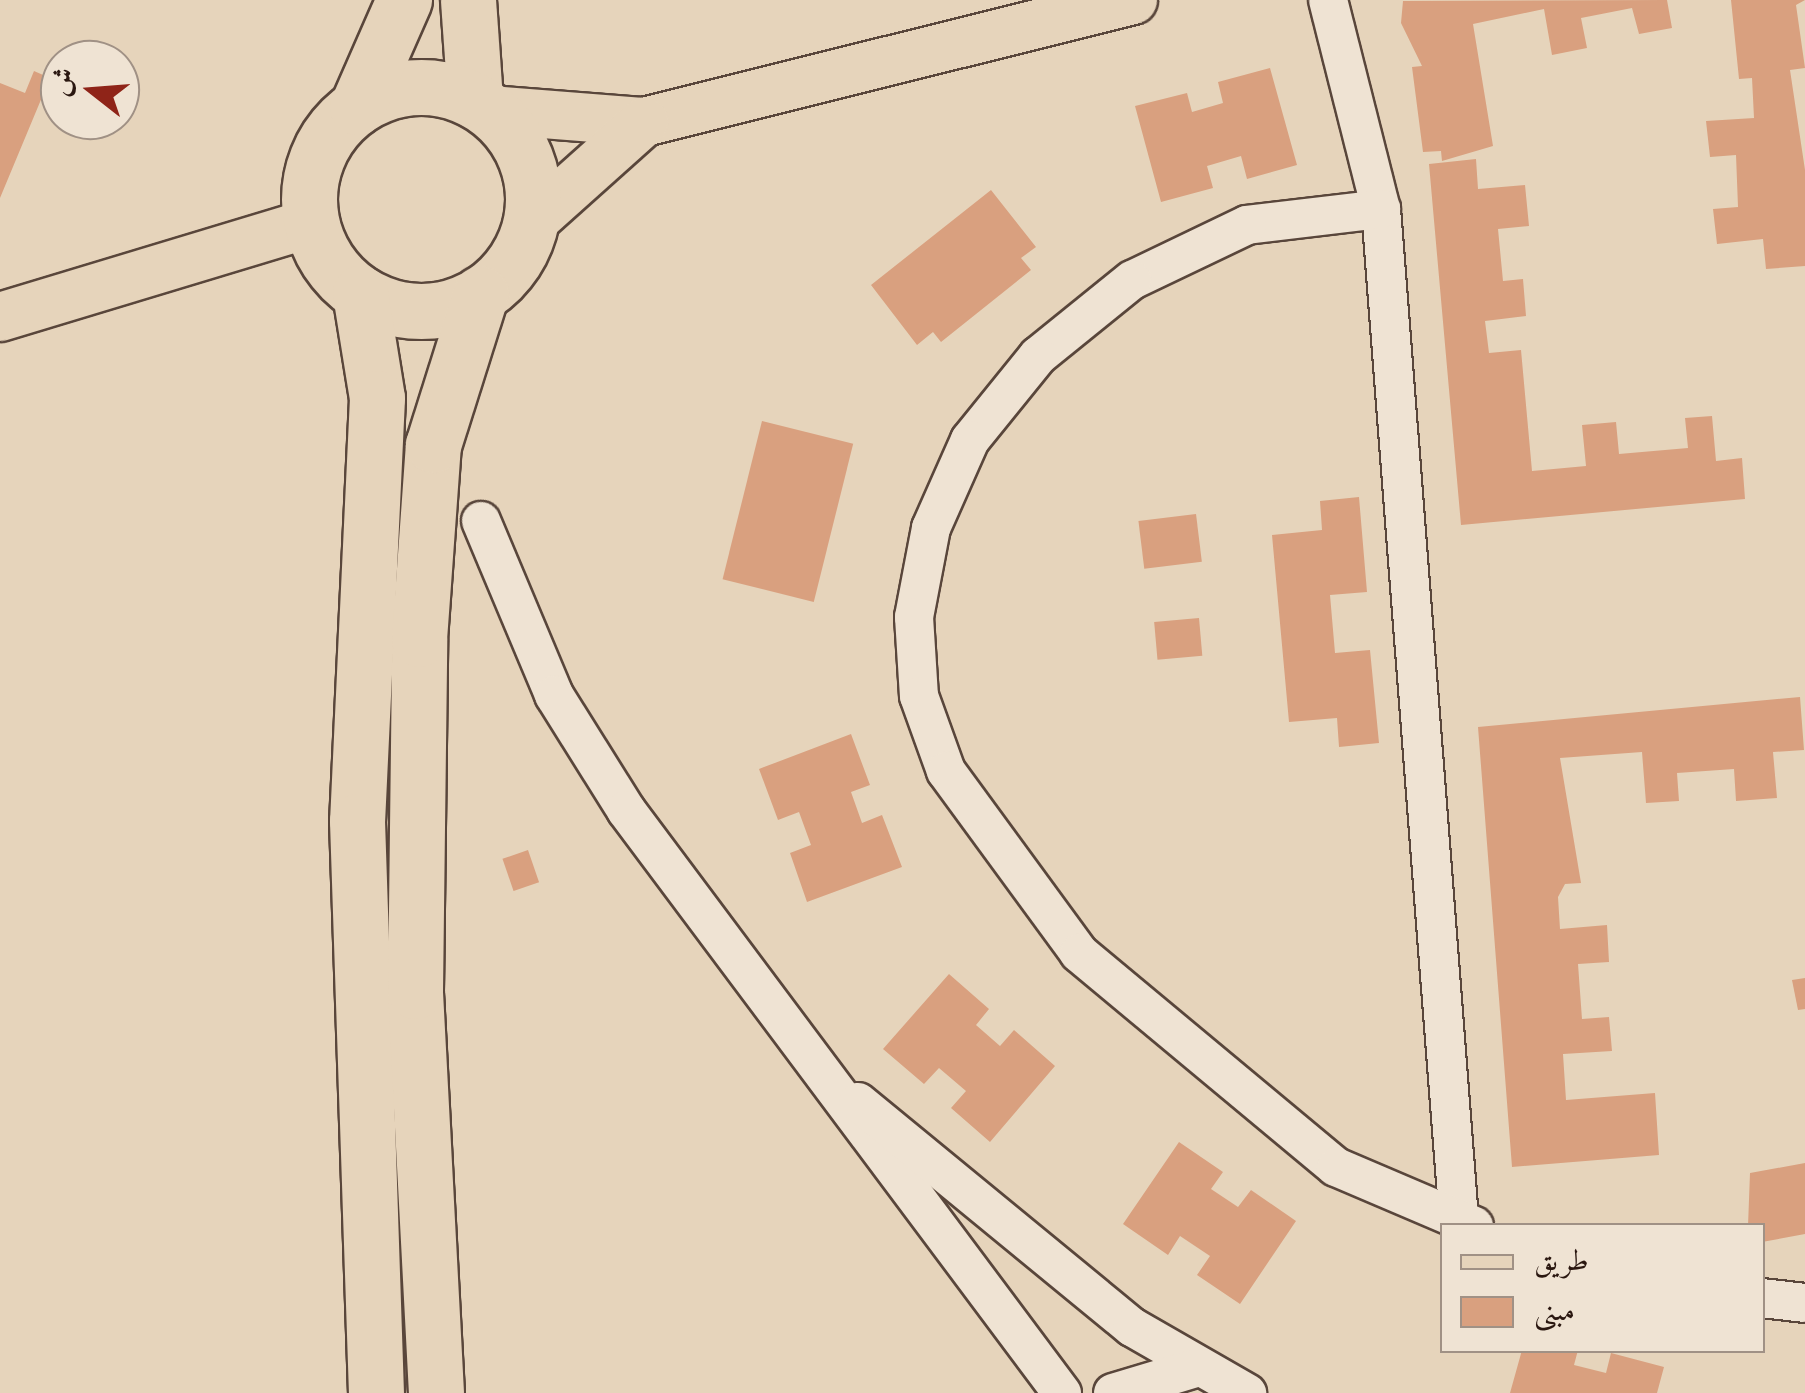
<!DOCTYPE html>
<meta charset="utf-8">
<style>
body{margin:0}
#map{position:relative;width:1805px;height:1393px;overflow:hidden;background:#e6d4bb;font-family:"IM FELL DW Pica",Amiri,serif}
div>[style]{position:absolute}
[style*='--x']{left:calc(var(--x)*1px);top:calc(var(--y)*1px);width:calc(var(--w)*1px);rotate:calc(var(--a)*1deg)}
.building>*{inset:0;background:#d9a07f;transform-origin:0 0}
.roads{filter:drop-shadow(2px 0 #59463b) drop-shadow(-2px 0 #59463b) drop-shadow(0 2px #59463b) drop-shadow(0 -2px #59463b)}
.minor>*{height:38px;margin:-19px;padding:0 19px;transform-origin:19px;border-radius:19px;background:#efe3d3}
.major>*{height:48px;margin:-24px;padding:0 24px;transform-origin:24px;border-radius:24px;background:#e6d4bb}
.highway>*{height:55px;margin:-27.5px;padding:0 27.5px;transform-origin:27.5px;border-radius:27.5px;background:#e6d4bb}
.highway>.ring{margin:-27.5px;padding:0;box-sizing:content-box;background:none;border:55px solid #e6d4bb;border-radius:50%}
span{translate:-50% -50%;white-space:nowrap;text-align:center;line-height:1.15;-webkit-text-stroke:8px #efe3d3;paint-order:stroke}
.legend{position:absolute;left:1440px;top:1223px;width:325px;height:130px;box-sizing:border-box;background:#efe3d3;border:2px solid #a09185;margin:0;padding:12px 18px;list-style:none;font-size:30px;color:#2a1710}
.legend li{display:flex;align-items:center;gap:20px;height:50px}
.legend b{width:50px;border:2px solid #a09185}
.north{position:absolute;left:40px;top:40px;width:100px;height:100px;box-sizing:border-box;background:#efe3d3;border:2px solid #a09185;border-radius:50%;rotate:287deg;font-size:28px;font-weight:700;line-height:40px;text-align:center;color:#2a1710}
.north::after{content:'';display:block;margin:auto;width:35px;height:45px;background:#8f2418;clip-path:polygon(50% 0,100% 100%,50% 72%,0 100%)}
</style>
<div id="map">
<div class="building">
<div style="clip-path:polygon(1667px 0,1672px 28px,1639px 34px,1632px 8px,1581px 18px,1587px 48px,1552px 55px,1544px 9px,1473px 24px,1493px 146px,1442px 161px,1441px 151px,1423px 152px,1412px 67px,1422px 66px,1401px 23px,1403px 1px)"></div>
<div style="clip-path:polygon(1731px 0,1805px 0,1796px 5px,1805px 68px,1790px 70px,1805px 170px,1805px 266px,1766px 269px,1763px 239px,1717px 244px,1713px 209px,1738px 207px,1736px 155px,1710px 157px,1706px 121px,1754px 118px,1752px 78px,1739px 79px)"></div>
<div style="clip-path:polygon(1270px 68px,1297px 165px,1247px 179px,1241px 156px,1207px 166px,1213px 188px,1161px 202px,1135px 106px,1187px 93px,1192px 112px,1223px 103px,1218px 82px)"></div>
<div style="clip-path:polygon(34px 71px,50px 78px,0 198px,0 83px,25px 93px)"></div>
<div style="clip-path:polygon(1476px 159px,1478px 189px,1525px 185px,1529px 226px,1498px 229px,1503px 281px,1523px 279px,1526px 316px,1485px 321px,1489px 353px,1521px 350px,1532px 471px,1586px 466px,1582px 425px,1616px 422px,1619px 454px,1688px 448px,1685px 418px,1712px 416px,1716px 461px,1742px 458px,1745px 499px,1461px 525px,1429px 164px)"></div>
<div style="clip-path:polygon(991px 190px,1036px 247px,1021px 258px,1031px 270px,941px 342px,933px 332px,917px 345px,871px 285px)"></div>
<div style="left:762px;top:421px;width:94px;height:163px;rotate:14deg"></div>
<div style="clip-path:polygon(1359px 497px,1367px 592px,1330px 595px,1335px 653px,1370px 650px,1379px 743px,1339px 747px,1337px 718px,1289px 722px,1272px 535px,1322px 530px,1320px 501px)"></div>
<div style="left:1196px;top:514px;width:48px;height:58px;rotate:83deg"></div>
<div style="left:1199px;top:618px;width:38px;height:45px;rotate:85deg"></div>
<div style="clip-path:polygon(1800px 697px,1804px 750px,1773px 752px,1777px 798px,1736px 801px,1734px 769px,1677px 773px,1679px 801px,1646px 803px,1642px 752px,1560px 758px,1581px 883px,1565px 884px,1558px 897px,1560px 929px,1607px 925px,1609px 962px,1578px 964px,1582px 1019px,1609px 1017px,1612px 1051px,1563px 1054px,1566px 1100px,1655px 1093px,1659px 1155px,1512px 1167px,1478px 727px)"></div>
<div style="clip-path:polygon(851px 734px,870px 785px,851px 792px,862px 823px,882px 815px,902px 867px,807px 902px,790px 853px,811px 845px,799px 812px,778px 820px,759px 769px)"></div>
<div style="left:528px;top:850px;width:34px;height:27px;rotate:71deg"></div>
<div style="clip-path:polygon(949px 974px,989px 1009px,976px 1025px,1000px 1046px,1014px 1030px,1055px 1066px,990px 1142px,951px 1108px,966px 1091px,939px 1068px,924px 1084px,883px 1049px)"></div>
<div style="clip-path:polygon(1805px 978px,1805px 1009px,1798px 1010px,1792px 980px)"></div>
<div style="clip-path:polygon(1179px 1142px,1223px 1172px,1211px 1189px,1238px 1207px,1251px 1190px,1296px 1221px,1240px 1304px,1197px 1275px,1210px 1256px,1180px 1236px,1168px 1255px,1123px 1224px)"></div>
<div style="clip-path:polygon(1805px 1163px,1805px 1234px,1762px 1242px,1762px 1226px,1748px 1226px,1750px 1173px)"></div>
<div style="clip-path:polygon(1522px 1350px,1578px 1350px,1574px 1365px,1606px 1373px,1611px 1353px,1664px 1367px,1657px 1393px,1510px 1393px)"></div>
</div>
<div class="roads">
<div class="minor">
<div style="--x:1328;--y:0;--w:216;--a:75.8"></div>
<div style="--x:1381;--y:209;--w:1015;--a:85.59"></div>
<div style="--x:1381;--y:209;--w:135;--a:173.2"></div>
<div style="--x:1247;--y:225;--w:127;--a:154.4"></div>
<div style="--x:1132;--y:280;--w:121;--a:141"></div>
<div style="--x:1038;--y:356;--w:108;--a:129"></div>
<div style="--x:970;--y:440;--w:96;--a:113.9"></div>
<div style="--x:931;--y:528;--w:91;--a:100.8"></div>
<div style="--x:914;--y:617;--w:79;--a:86.4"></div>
<div style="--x:919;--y:696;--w:80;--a:70.2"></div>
<div style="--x:946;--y:771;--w:225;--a:53.8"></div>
<div style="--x:1079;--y:953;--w:334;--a:39.8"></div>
<div style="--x:1336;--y:1167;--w:150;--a:23.1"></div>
<div style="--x:481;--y:521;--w:189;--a:67.2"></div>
<div style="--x:554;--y:695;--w:136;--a:57.9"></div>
<div style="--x:626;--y:810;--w:728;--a:53.21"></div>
<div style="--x:858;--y:1102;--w:355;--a:39.4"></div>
<div style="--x:1132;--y:1327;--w:133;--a:29.9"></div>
<div style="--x:1762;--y:1298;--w:43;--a:6.6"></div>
<div style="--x:1113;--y:1393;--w:87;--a:-16.8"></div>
</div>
<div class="major">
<div style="--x:491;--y:110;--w:153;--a:4.5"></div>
<div style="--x:644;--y:122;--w:504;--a:-14.01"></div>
<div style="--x:531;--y:223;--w:152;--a:-41.8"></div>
<div style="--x:0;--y:317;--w:326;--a:-16.8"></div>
</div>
<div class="highway">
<div style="--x:468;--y:0;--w:101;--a:86"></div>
<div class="ring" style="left:309px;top:87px;width:169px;height:169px"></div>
<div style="--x:357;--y:107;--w:117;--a:-66.3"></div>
<div style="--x:360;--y:293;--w:106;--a:80.8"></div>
<div style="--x:377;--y:398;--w:423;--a:92.7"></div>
<div style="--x:357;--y:821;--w:572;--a:88.1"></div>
<div style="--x:436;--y:1393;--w:403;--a:-93"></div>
<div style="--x:415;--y:991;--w:352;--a:-89.3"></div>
<div style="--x:419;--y:639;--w:195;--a:-85.9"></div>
<div style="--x:433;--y:445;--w:159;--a:-72.5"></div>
</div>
</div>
<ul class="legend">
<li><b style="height:12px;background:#e6d4bb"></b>طريق</li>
<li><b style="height:28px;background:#d9a07f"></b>مبنى</li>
</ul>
<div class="north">ش</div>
</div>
